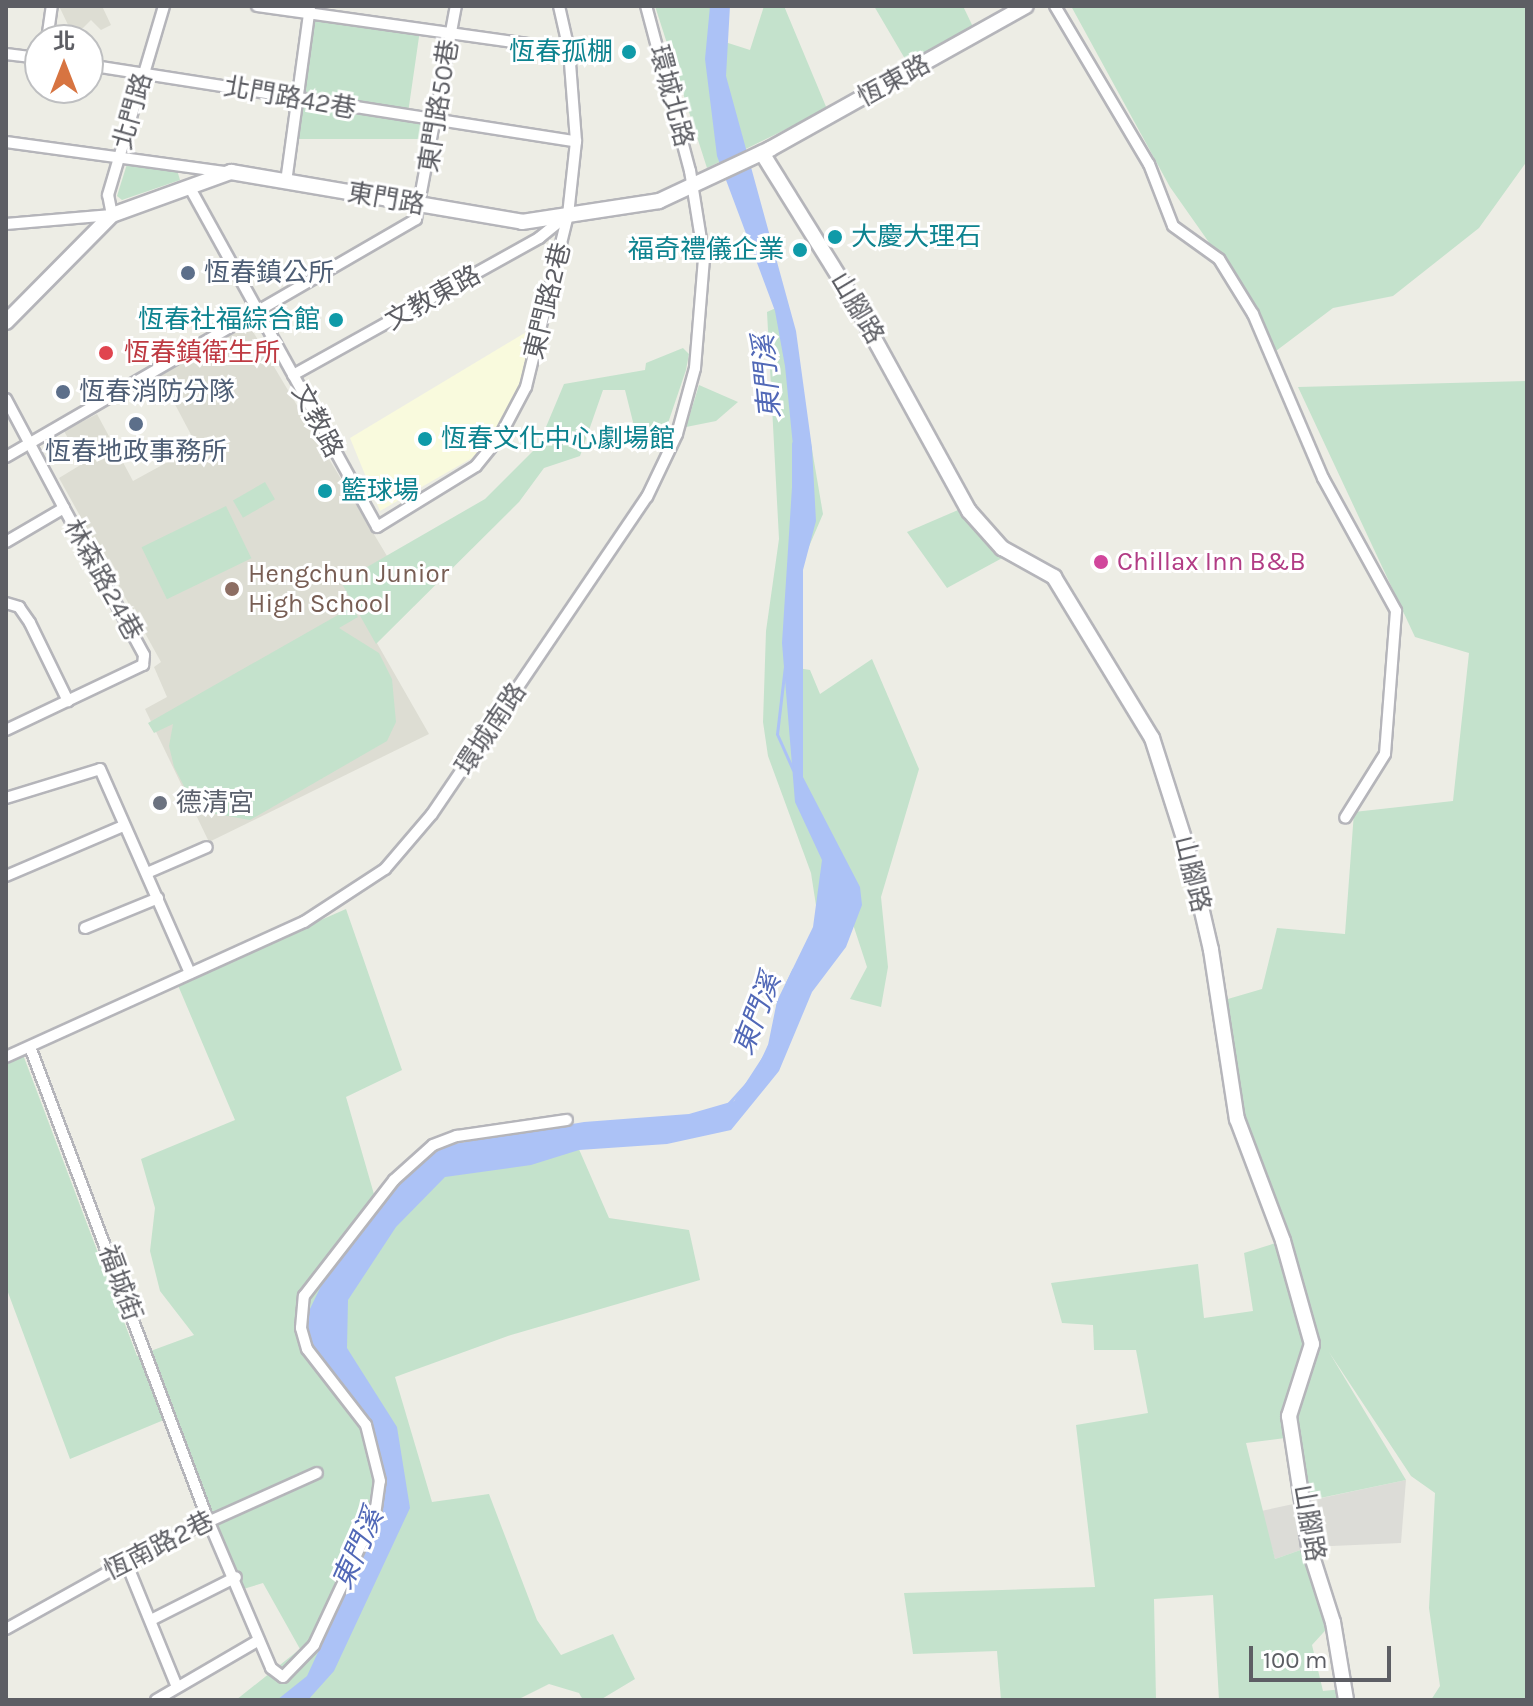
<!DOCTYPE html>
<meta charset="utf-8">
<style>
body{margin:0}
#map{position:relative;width:1533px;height:1706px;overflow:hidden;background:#edede5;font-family:Karla,"Noto Sans TC",sans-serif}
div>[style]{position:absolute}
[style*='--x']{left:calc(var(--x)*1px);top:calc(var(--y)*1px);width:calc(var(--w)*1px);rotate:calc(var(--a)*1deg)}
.commercial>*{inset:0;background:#f9fadd}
.industrial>*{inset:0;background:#dcdcd7}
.education>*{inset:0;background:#ddddd3}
.green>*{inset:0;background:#c4e2cc;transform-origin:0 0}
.water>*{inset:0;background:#acc2f6}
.stream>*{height:3px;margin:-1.5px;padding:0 1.5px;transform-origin:1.5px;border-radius:1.5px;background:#acc2f6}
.roads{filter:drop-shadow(2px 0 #b5b5ba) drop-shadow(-2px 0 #b5b5ba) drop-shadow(0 2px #b5b5ba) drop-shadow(0 -2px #b5b5ba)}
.street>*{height:10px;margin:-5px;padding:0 5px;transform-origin:5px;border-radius:5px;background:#fff}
.secondary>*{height:14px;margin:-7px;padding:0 7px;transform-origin:7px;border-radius:7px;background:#fff}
.dots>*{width:22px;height:22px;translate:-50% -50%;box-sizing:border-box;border:4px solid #fff;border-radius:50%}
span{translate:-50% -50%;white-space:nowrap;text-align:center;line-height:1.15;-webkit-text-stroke:6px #fff;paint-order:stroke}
.culture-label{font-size:26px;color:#0d838f}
.right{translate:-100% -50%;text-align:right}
.left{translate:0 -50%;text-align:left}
.street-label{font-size:26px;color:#5d5e64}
.service-label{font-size:26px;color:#4e5e75}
.health-label{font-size:26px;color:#be3a42}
.hotel-label{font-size:26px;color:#b23c85}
.education-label{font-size:26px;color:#785e54}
.worship-label{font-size:26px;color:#5b616d}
.water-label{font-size:28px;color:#5168b7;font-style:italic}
.frame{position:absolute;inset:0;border:8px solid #5d5e64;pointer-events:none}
.north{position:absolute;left:24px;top:24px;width:80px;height:80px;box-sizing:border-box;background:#fff;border:2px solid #bebfc1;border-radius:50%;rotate:0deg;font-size:22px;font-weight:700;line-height:32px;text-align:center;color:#5d5e64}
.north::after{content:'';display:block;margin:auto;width:28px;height:36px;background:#d77441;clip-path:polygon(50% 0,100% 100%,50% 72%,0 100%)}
.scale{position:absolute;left:1249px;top:1646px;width:142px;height:36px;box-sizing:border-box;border:4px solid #5d5e64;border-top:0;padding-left:10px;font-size:24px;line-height:28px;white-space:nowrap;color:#5d5e64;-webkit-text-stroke:6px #fff;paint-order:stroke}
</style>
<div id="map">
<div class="commercial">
<div style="clip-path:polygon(533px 328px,523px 383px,505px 418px,472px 458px,380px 511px,350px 438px)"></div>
</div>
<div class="industrial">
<div style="clip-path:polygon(1406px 1480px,1401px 1543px,1309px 1547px,1275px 1559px,1261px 1511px)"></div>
</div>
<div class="education">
<div style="clip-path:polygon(59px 6px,102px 6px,111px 25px,101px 30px,91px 20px,83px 28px,70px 29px)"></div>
<div style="clip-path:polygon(249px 325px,387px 556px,342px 582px,429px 734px,209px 842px,145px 709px,167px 697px,154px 667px,161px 662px,59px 478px,82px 464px,64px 431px,97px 414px,133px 481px,197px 446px,160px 376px)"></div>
</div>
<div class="green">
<div style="clip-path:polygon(655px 6px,727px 6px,725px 42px,750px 50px,764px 6px,784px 6px,827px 109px,707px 168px)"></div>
<div style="clip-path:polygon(874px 6px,963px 6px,974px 29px,908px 64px)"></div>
<div style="clip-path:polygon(1071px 6px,1527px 6px,1527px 161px,1479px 228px,1393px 296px,1333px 308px,1272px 354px,1208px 241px,1170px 187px)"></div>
<div style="clip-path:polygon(314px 11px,420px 30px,408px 113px,431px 118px,429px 139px,294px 139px)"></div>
<div style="clip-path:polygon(127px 164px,177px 170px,180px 180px,122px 200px,117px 196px)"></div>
<div style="clip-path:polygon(787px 303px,823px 514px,804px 558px,785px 666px,810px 670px,820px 694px,872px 659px,919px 769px,881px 897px,888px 967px,881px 1007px,850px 999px,867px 967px,849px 912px,817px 912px,811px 873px,768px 756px,763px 722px,766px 631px,779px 539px,767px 312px)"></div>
<div style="clip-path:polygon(683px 348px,689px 354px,686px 370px,667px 426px,636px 434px,625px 390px,603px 390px,580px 456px,544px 468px,519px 502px,376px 644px,341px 582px,485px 499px,538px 446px,564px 384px,645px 370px,646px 363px)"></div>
<div style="clip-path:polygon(1527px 381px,1527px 1700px,1431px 1700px,1440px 1686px,1429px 1608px,1435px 1493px,1411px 1476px,1329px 1352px,1406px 1480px,1306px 1501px,1293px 1437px,1246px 1443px,1275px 1559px,1309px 1547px,1333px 1622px,1312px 1645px,1323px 1691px,1343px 1689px,1342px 1700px,1219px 1700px,1213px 1595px,1154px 1599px,1156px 1700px,1001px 1700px,997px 1651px,913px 1654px,904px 1593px,1095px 1587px,1076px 1425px,1148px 1413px,1136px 1350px,1094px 1350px,1093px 1325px,1062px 1323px,1051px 1283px,1198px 1264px,1204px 1318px,1253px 1311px,1244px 1253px,1282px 1241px,1237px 1119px,1221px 1001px,1262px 989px,1277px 928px,1345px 934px,1354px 812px,1453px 801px,1469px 653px,1415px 637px,1298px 387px)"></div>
<div style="clip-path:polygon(699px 385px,738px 402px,716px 421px,686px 427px)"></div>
<div style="left:265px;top:482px;width:20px;height:37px;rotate:60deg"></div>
<div style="clip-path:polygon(972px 504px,1017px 550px,947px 588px,907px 532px)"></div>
<div style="left:226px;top:506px;width:58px;height:94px;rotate:64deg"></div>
<div style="clip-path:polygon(352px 607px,358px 617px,339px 628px,379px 653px,392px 679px,396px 722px,387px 741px,250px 820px,211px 813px,188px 794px,174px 767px,169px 746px,173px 724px,154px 733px,148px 723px)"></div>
<div style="clip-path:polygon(346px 909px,402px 1070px,346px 1097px,382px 1222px,413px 1182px,571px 1131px,609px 1218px,689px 1230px,700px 1280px,511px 1335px,395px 1377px,432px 1502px,489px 1494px,537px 1620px,561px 1655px,613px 1634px,635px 1679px,600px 1700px,583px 1700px,579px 1693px,549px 1684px,517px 1700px,236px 1700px,300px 1649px,263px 1583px,240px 1590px,171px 1417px,70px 1459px,6px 1287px,6px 1059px,22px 1052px,137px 1356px,194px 1335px,160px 1291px,150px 1251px,155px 1208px,141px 1159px,235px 1120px,177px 983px)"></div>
</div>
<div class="water">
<div style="clip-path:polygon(710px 6px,730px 6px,726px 76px,796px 331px,812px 448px,816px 521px,803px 570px,803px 777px,860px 887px,862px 905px,846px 947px,812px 992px,779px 1071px,731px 1130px,667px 1144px,579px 1150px,531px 1165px,445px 1177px,396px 1227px,348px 1300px,347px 1348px,397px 1427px,410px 1508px,334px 1671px,308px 1700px,277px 1700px,307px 1676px,381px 1516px,378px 1445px,310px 1345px,307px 1315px,322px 1284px,397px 1183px,426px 1153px,442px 1146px,584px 1122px,689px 1114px,734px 1101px,767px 1050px,777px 1001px,813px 927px,822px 860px,795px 802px,782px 643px,794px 456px,785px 366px,775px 311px,717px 156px,705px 59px)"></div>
</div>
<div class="stream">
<div style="--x:793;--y:443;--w:64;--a:90"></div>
<div style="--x:785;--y:666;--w:68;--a:96.7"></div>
<div style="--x:777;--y:734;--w:39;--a:66"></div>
<div style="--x:786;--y:985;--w:17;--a:-65"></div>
<div style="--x:760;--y:1064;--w:21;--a:-65"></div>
<div style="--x:728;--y:1104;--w:40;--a:-48"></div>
</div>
<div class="roads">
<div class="street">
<div style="--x:257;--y:6;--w:315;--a:8"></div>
<div style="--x:1055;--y:6;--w:184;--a:59.3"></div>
<div style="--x:1149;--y:164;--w:66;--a:68.8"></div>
<div style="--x:1173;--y:226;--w:57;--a:35.7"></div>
<div style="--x:1219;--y:259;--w:65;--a:58.3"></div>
<div style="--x:1253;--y:314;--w:178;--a:66.9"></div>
<div style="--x:1323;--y:478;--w:152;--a:61.2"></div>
<div style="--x:1396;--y:611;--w:143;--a:94.4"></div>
<div style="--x:1385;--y:754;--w:75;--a:122"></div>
<div style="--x:47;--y:40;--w:34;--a:-82"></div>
<div style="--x:6;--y:54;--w:34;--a:7"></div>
<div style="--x:88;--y:65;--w:494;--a:8.9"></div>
<div style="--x:6;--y:142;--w:222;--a:7.8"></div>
<div style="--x:286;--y:182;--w:178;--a:-82.2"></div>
<div style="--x:190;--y:188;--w:387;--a:61.1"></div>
<div style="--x:377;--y:527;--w:116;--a:-31.6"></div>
<div style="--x:476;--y:466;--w:36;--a:-51"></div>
<div style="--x:499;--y:438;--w:58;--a:-62.1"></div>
<div style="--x:526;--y:387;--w:177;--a:-76.3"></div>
<div style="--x:568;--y:215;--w:74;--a:-83.8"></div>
<div style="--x:576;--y:141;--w:91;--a:-94.4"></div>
<div style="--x:569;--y:50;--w:45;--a:-102.8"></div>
<div style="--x:6;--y:224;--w:106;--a:-4.9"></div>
<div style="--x:112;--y:215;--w:20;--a:-101"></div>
<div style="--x:108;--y:195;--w:197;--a:-73.5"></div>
<div style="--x:293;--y:375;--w:282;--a:-29.1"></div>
<div style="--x:539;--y:238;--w:36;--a:-39"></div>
<div style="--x:6;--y:399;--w:123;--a:62"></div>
<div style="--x:64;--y:508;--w:67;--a:149.6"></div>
<div style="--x:6;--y:457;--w:474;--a:-30.1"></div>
<div style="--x:416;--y:219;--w:217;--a:-79.4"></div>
<div style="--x:6;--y:603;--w:14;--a:17"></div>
<div style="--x:19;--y:607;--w:19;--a:55"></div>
<div style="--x:30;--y:623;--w:87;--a:64"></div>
<div style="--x:6;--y:730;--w:152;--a:-25.4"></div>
<div style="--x:143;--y:665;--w:10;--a:-84"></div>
<div style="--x:144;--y:655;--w:167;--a:-118.6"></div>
<div style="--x:6;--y:798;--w:98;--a:-17.1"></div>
<div style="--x:100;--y:769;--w:223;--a:66.2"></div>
<div style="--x:147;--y:873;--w:65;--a:-23.4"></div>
<div style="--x:6;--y:876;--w:127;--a:-23.1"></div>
<div style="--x:85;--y:928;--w:79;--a:-22.3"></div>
<div style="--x:30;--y:1047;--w:505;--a:69.38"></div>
<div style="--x:208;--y:1520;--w:161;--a:66.9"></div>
<div style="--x:271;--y:1668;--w:15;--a:37"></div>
<div style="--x:283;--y:1677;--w:45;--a:-45.9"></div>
<div style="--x:314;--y:1645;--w:144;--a:-64.9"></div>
<div style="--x:375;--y:1515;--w:34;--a:-82"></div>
<div style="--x:380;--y:1481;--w:58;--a:-104"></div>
<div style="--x:366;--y:1425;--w:96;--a:-127.8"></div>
<div style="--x:307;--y:1349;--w:22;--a:-106"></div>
<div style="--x:301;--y:1328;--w:32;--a:-85"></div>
<div style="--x:304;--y:1296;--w:147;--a:-52.2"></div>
<div style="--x:394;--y:1180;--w:52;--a:-41.9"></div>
<div style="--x:433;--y:1145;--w:26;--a:-21"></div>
<div style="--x:457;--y:1136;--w:111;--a:-8.3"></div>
<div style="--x:6;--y:1057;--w:327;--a:-24.4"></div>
<div style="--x:304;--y:922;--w:97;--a:-33.2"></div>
<div style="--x:385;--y:869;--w:72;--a:-49.5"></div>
<div style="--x:432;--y:814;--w:383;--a:-55.9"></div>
<div style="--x:647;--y:497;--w:70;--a:-64.5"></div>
<div style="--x:677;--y:434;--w:68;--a:-74.7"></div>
<div style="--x:695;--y:368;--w:110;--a:-85.3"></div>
<div style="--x:704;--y:258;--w:88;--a:-99.1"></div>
<div style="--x:690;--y:171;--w:171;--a:-104.9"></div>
<div style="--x:126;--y:1562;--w:135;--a:67.8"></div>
<div style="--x:151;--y:1620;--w:95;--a:-26.8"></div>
<div style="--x:6;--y:1629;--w:175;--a:-29.1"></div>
<div style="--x:159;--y:1544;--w:173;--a:-24.2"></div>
<div style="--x:156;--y:1700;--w:119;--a:-30.2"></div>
</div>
<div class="secondary">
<div style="--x:762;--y:153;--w:163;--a:58.1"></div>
<div style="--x:848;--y:291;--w:251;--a:61.2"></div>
<div style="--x:969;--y:511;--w:50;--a:48.3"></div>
<div style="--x:1002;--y:548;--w:60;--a:29.1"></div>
<div style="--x:1054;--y:577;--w:188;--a:58.7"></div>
<div style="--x:1152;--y:738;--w:119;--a:72.3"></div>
<div style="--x:1188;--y:851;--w:102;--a:76.9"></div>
<div style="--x:1211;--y:950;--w:171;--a:81.3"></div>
<div style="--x:1237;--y:1119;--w:130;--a:69.3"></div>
<div style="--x:1283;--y:1241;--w:107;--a:74.3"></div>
<div style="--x:1312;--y:1344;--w:76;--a:107.7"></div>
<div style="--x:1289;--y:1416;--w:133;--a:81.3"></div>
<div style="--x:1309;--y:1547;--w:79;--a:72.3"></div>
<div style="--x:1333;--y:1622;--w:79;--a:80.5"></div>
<div style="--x:6;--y:322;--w:151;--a:-45.3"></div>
<div style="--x:112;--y:215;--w:127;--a:-19.9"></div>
<div style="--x:231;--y:172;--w:295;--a:9.7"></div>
<div style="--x:522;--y:222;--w:139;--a:-8.7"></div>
<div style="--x:659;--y:201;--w:123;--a:-25.1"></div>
<div style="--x:770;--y:149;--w:293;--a:-29.2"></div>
</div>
</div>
<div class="dots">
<div style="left:629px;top:52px;background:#0f9aa8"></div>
<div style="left:835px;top:237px;background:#0f9aa8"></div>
<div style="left:800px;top:250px;background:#0f9aa8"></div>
<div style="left:188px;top:273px;background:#5c6f8a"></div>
<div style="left:336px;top:320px;background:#0f9aa8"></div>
<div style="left:106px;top:353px;background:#e0444e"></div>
<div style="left:63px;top:392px;background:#5c6f8a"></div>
<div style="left:136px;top:424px;background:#5c6f8a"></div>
<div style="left:425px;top:439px;background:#0f9aa8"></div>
<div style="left:325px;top:491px;background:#0f9aa8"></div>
<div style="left:1101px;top:562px;background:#d1479c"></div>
<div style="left:232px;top:589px;background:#8d6e63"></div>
<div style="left:160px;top:803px;background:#6b7280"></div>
</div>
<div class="culture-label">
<span class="right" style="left:613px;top:52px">恆春孤棚</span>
<span class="left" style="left:851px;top:237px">大慶大理石</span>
<span class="right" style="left:784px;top:250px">福奇禮儀企業</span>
<span class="right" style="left:320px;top:320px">恆春社福綜合館</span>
<span class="left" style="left:441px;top:439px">恆春文化中心劇場館</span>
<span class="left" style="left:341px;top:491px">籃球場</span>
</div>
<div class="street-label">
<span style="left:894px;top:81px;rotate:-29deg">恆東路</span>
<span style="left:671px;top:96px;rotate:75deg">環城北路</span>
<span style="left:290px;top:98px;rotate:10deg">北門路42巷</span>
<span style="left:439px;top:106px;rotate:-81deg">東門路50巷</span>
<span style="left:133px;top:111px;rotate:-74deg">北門路</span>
<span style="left:386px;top:199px;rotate:10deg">東門路</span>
<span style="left:433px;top:298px;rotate:-29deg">文教東路</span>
<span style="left:548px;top:301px;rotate:-76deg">東門路2巷</span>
<span style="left:857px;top:308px;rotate:59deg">山腳路</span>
<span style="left:317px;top:421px;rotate:62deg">文教路</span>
<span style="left:103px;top:580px;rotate:61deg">林森路24巷</span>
<span style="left:491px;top:729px;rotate:-56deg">環城南路</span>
<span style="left:1192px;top:874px;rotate:76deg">山腳路</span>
<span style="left:120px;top:1283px;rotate:70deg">福城街</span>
<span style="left:1309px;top:1523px;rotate:80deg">山腳路</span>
<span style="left:159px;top:1546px;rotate:-27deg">恆南路2巷</span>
</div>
<div class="service-label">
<span class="left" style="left:204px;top:273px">恆春鎮公所</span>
<span class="left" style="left:79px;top:392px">恆春消防分隊</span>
<span style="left:136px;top:452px">恆春地政事務所</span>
</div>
<div class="health-label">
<span class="left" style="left:124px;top:353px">恆春鎮衛生所</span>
</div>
<div class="hotel-label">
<span class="left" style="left:1117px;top:562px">Chillax Inn B&amp;B</span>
</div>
<div class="education-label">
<span class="left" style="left:248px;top:589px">Hengchun Junior<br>High School</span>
</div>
<div class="worship-label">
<span class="left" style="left:176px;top:803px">德清宮</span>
</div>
<div class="water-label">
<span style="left:767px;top:377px;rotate:-95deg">東門溪</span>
<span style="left:757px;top:1014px;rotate:-69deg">東門溪</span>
<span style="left:358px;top:1549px;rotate:-66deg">東門溪</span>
</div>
<div class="frame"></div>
<div class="north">北</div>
<div class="scale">100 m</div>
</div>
